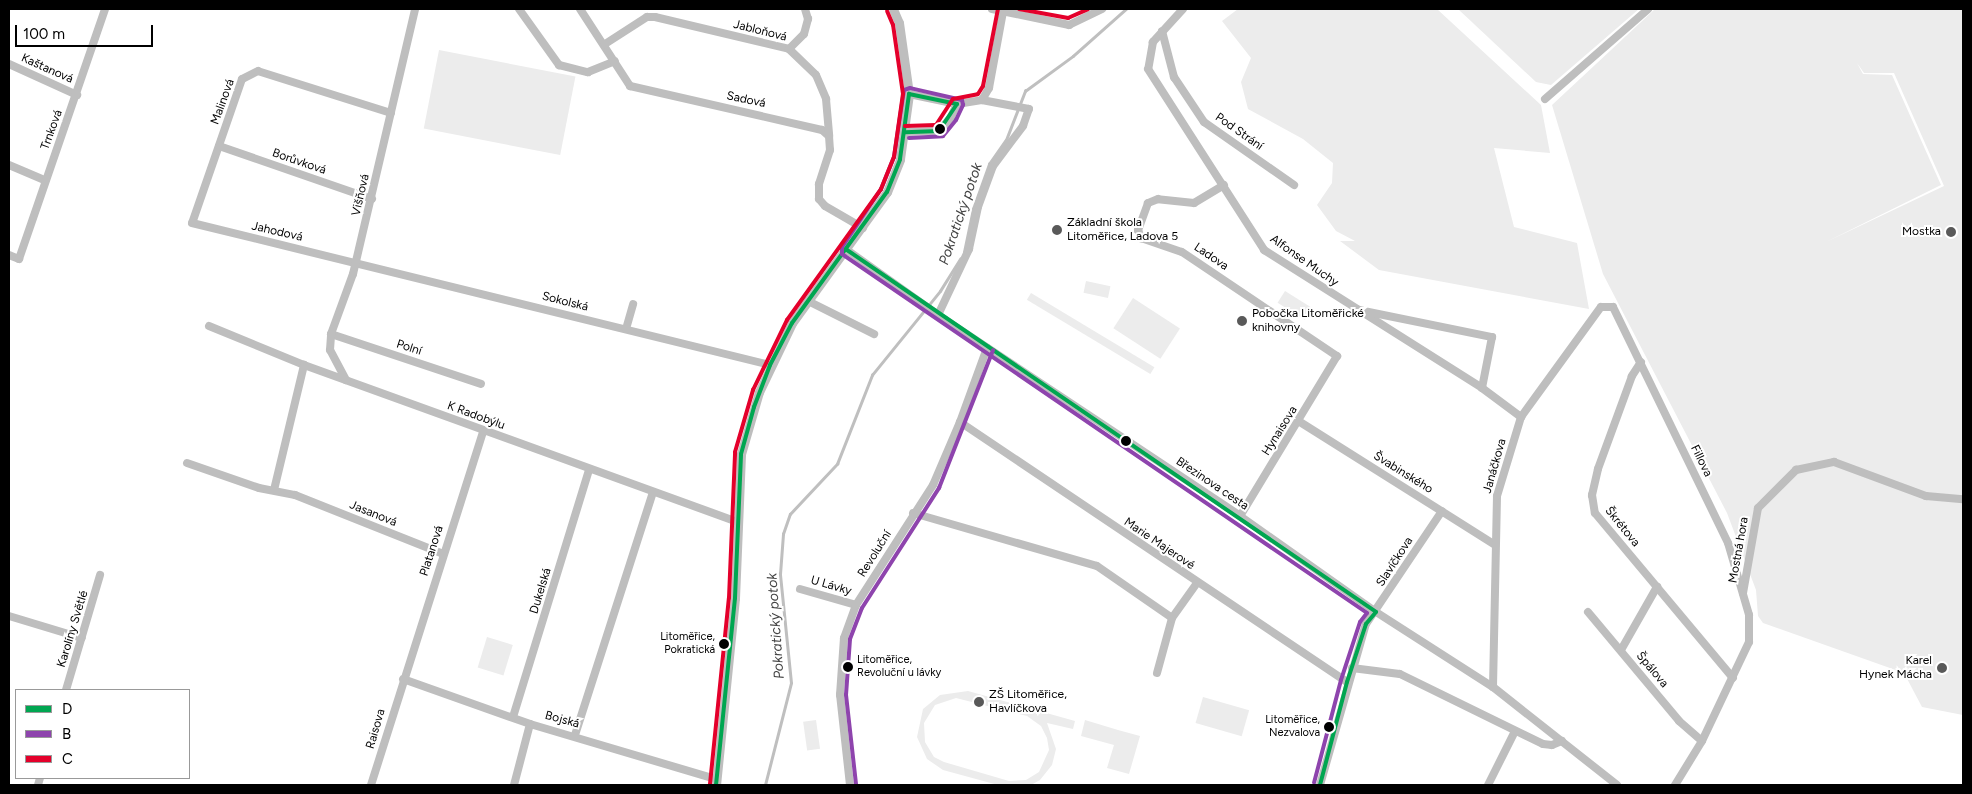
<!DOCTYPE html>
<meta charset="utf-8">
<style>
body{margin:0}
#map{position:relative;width:1972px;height:794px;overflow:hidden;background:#fff;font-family:Figtree,sans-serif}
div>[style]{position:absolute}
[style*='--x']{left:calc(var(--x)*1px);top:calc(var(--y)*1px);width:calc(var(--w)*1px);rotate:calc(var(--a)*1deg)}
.green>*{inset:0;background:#ececec;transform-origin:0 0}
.stream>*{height:2.5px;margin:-1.25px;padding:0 1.25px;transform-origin:1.25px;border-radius:1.25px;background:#bfbfbf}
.minor>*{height:8px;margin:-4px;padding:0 4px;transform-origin:4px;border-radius:4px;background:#bebebe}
.tertiary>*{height:9px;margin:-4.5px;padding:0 4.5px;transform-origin:4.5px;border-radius:4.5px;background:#bebebe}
.bus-1>*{height:4px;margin:-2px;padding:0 2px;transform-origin:2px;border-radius:2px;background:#00a651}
.bus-2>*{height:4px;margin:-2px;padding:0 2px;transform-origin:2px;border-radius:2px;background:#8e44ad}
.bus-3>*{height:4px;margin:-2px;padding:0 2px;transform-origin:2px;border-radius:2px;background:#e4002b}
.dots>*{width:14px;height:14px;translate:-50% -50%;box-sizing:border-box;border:2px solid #fff;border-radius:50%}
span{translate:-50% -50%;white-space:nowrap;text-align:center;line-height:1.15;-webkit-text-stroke:4px #fff;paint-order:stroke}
.bus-label{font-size:11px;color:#000}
.right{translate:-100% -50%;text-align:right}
.left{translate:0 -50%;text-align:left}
.street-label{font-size:12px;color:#000}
.poi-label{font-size:12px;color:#000}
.water-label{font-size:14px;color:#444;font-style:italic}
.frame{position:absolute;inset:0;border:10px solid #000;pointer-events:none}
.legend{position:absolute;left:15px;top:689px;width:175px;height:90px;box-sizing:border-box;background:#fff;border:1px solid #999;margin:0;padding:6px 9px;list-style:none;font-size:15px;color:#000}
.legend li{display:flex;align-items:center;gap:10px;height:25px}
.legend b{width:25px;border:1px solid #999}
.scale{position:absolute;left:15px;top:25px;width:138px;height:22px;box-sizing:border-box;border:2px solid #000;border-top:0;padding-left:6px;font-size:15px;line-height:18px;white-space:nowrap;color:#000;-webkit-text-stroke:4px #fff;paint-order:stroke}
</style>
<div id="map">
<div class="green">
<div style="clip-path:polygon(1238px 9px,1437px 9px,1541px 105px,1550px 153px,1494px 148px,1514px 227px,1577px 243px,1589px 309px,1379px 270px,1340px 241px,1355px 241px,1336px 231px,1317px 205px,1332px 183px,1333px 163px,1303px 139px,1248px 109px,1241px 82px,1251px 58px,1222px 21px)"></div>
<div style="clip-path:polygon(1458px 9px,1639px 9px,1551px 85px,1536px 82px)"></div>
<div style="clip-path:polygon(evenodd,1655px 9px,1963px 9px,1963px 715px,1922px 707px,1904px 673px,1763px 623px,1758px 616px,1756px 590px,1727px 513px,1603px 274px,1552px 105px,1655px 9px,1857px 63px,1864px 73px,1894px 73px,1944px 186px,1826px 242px,1941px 185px,1892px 75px,1863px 74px,1857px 63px)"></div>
<div style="left:439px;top:50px;width:139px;height:80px;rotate:11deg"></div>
<div style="left:1086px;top:281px;width:25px;height:12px;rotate:12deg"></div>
<div style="left:1285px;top:291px;width:32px;height:14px;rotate:32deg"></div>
<div style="left:1031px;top:293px;width:144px;height:8px;rotate:31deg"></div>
<div style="left:1133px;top:298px;width:56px;height:36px;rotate:33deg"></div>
<div style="left:487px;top:637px;width:27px;height:32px;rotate:17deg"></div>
<div style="clip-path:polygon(evenodd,968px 691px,1075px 721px,1073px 729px,1047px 723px,1056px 749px,1052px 765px,1040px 780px,1031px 785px,998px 785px,943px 770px,927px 759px,917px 737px,923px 709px,940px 695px,968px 691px,956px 698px,1027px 716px,1041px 726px,1047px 738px,1049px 750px,1039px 772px,1026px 780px,1009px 781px,944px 762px,934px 757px,925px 742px,924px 723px,935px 705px,956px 698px)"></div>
<div style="left:1203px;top:697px;width:48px;height:27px;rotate:16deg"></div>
<div style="left:816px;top:720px;width:29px;height:13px;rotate:82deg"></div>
<div style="clip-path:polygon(1085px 720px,1118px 730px,1115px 740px,1118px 730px,1140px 736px,1129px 774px,1107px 768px,1114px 745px,1081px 736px)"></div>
</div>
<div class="stream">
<div style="--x:964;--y:252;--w:44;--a:-78.2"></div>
<div style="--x:973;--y:209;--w:48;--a:-70.4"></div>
<div style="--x:989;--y:164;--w:29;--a:-55"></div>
<div style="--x:1006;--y:140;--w:53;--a:-68.8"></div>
<div style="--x:1025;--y:91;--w:59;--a:-36.1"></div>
<div style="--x:1073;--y:56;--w:71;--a:-41.6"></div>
<div style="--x:765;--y:785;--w:105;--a:-75.7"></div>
<div style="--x:791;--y:683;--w:110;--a:-95.8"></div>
<div style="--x:780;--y:574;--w:40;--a:-85.7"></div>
<div style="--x:783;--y:534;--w:21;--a:-71"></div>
<div style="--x:790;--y:514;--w:69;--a:-46.8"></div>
<div style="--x:837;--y:464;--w:96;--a:-68.5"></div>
<div style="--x:872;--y:375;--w:108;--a:-51"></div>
<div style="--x:940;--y:291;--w:38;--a:-58"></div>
</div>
<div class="minor">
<div style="--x:519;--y:9;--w:69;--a:54.5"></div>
<div style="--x:559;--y:65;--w:30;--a:14"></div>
<div style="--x:588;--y:72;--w:29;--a:-22"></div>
<div style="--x:580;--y:9;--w:92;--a:57"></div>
<div style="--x:630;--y:86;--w:197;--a:12.9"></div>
<div style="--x:822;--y:130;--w:9;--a:41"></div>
<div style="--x:829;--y:136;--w:14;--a:86"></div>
<div style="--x:830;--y:150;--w:36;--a:108"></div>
<div style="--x:819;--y:184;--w:15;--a:90"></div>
<div style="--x:819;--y:199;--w:9;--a:49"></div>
<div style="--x:825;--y:206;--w:44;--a:30.1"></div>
<div style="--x:992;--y:9;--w:79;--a:11.7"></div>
<div style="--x:1069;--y:25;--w:37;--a:-26"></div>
<div style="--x:1183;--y:9;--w:45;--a:132.3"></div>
<div style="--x:1153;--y:42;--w:27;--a:100"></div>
<div style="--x:1148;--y:69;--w:215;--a:57.3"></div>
<div style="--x:1264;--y:250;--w:258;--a:32.3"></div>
<div style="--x:1482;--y:388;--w:49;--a:36.6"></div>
<div style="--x:1162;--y:31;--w:48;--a:75.4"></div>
<div style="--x:1174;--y:77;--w:54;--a:56.3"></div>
<div style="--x:1204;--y:122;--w:110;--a:35"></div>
<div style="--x:605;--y:44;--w:50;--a:-32.7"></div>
<div style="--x:647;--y:17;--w:8;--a:0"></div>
<div style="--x:655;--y:17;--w:138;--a:13.4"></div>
<div style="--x:789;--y:49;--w:37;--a:44"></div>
<div style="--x:816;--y:75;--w:26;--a:67"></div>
<div style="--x:826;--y:99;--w:37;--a:85"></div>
<div style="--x:789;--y:49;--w:21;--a:-45"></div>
<div style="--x:804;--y:34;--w:16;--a:-75"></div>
<div style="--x:808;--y:19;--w:10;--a:-107"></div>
<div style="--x:9;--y:64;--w:75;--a:24.5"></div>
<div style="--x:909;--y:94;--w:49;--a:11.8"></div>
<div style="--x:957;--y:104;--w:25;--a:-9"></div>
<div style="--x:982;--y:100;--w:14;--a:-60"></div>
<div style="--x:989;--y:88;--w:77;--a:-79.6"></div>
<div style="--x:1545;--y:99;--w:137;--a:-41.1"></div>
<div style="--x:391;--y:113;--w:139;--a:-162.5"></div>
<div style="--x:258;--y:71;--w:18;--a:153"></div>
<div style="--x:242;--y:79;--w:152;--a:109.1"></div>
<div style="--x:192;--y:223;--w:595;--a:13.8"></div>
<div style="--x:905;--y:132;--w:34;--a:-2"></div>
<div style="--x:939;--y:131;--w:18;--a:-49"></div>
<div style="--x:951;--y:117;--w:14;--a:-65"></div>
<div style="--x:219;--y:146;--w:162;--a:19.1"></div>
<div style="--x:9;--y:165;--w:39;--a:23"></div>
<div style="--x:1224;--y:185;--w:35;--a:149"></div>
<div style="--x:1194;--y:203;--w:36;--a:-174"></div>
<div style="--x:1158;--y:199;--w:11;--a:158"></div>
<div style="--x:1148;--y:203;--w:29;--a:110"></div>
<div style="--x:1138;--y:230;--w:9;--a:69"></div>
<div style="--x:1141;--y:238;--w:43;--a:18.9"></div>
<div style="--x:1182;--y:252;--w:187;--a:33.9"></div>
<div style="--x:1337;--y:356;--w:187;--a:121.2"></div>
<div style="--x:847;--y:250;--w:112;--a:35.5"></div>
<div style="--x:938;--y:315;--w:363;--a:33.6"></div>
<div style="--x:1240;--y:516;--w:166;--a:35.2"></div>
<div style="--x:1376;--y:612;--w:139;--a:32.7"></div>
<div style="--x:1493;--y:687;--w:158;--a:38.3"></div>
<div style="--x:9;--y:255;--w:11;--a:22"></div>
<div style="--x:19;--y:259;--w:264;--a:-71"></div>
<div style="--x:808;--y:301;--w:74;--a:26.6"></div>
<div style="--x:1354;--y:309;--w:141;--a:11.5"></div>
<div style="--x:1492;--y:337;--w:52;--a:101.1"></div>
<div style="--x:938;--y:315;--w:73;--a:-64.8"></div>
<div style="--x:969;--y:249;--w:43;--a:-77.9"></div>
<div style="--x:978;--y:207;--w:44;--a:-69.9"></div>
<div style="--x:993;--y:166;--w:50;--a:-53.1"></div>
<div style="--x:1023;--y:126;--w:18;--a:-71"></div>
<div style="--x:1029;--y:109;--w:48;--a:-169.2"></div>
<div style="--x:209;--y:326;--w:103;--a:22.3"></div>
<div style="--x:304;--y:365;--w:461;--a:19.9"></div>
<div style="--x:626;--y:329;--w:26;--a:-74"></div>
<div style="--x:331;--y:334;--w:158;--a:18.4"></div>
<div style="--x:1641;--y:362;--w:17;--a:123"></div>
<div style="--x:1632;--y:376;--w:99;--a:110.1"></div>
<div style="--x:1598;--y:469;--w:27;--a:103"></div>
<div style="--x:1592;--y:495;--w:18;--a:81"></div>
<div style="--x:1595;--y:513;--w:215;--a:50.1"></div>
<div style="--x:346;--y:380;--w:34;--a:-118"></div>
<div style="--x:330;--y:350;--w:16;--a:-86"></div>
<div style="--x:331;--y:334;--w:64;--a:-69.9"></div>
<div style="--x:353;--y:274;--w:272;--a:-76.8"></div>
<div style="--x:960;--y:422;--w:466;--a:33.9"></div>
<div style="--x:1300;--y:422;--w:229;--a:32.2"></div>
<div style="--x:187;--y:463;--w:76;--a:19.1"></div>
<div style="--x:259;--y:488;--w:37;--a:11"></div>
<div style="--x:295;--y:495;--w:159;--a:21.7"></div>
<div style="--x:274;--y:490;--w:129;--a:-76.5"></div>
<div style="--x:913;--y:513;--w:191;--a:16.1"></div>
<div style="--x:1097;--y:566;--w:91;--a:34.7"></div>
<div style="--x:800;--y:589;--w:58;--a:15.9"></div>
<div style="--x:1743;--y:593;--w:86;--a:-80"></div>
<div style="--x:1758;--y:508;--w:54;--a:-45"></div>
<div style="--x:1796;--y:470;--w:39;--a:-12"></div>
<div style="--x:1834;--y:462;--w:98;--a:20.3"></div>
<div style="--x:1926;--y:496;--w:37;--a:5"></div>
<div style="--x:1588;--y:612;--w:142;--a:50.1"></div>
<div style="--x:1679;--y:721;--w:30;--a:41"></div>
<div style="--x:9;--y:616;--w:76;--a:16.8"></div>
<div style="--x:1621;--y:650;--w:73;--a:-60.3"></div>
<div style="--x:1352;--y:668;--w:48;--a:7.1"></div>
<div style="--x:1400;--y:674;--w:159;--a:26.1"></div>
<div style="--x:1543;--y:744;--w:9;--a:6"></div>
<div style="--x:1552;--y:745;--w:11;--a:-22"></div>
<div style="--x:1157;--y:673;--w:57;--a:-74.7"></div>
<div style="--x:1172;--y:618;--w:43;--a:-54.5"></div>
<div style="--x:403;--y:679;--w:135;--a:19.5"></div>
<div style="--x:530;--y:724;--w:194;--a:16.5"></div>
<div style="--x:1493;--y:687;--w:191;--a:-88.8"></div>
<div style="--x:1497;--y:496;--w:83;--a:-73.1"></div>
<div style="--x:1521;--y:417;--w:136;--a:-54"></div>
<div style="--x:1601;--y:307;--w:12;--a:0"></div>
<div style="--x:1613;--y:307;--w:263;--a:64"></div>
<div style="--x:1728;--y:543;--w:75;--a:73.7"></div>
<div style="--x:1749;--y:615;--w:27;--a:90"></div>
<div style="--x:1749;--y:642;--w:110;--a:115.4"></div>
<div style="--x:1702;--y:741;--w:52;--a:121.5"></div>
<div style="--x:66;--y:690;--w:120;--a:-73.5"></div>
<div style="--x:513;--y:717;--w:258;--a:-72.9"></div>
<div style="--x:575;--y:735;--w:255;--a:-72.2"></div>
<div style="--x:38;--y:785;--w:7;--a:-74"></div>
<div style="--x:371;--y:785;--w:371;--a:-72.4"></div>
<div style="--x:514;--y:785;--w:63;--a:-75.3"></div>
<div style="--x:850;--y:785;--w:91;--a:-96.3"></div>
<div style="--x:840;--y:695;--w:57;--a:-86"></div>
<div style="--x:844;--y:638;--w:35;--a:-70"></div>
<div style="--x:856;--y:605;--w:143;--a:-57.3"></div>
<div style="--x:933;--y:485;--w:69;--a:-66.8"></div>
<div style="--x:960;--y:422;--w:79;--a:-70"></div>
<div style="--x:1320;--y:785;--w:167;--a:-74.1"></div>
<div style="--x:1366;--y:624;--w:136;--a:-56.1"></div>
<div style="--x:1488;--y:785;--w:60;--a:-63.4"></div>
</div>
<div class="tertiary">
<div style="--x:716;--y:785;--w:188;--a:-84.2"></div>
<div style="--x:735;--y:598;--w:144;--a:-87.6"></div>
<div style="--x:741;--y:454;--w:65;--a:-73.8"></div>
<div style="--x:759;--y:392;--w:76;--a:-64.4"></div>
<div style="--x:792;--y:323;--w:162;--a:-54.1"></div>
<div style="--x:887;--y:192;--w:35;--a:-68"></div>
<div style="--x:900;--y:159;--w:66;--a:-82.1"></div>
<div style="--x:909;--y:94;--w:72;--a:-98"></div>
<div style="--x:899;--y:23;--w:15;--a:-113"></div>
</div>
<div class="bus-1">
<div style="--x:847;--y:250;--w:641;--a:34.38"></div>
<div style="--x:1376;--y:612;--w:16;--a:130"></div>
<div style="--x:1366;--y:624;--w:61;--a:108.1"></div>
<div style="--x:1347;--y:682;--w:106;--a:104.7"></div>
<div style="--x:716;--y:785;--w:188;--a:-84.2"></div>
<div style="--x:735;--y:598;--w:144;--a:-87.6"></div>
<div style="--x:741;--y:454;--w:49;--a:-74.5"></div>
<div style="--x:754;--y:407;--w:45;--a:-69.1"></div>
<div style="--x:770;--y:365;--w:47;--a:-62.4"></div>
<div style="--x:792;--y:323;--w:162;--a:-54.1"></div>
<div style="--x:887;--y:192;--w:35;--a:-68"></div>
<div style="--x:900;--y:159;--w:66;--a:-82.1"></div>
<div style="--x:909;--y:94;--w:49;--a:11.8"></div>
<div style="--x:957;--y:104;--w:32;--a:124"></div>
<div style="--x:939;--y:131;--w:34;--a:178"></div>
</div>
<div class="bus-2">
<div style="--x:909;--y:138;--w:34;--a:-3"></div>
<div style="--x:943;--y:136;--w:21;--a:-51"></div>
<div style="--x:956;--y:120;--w:17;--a:-65"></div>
<div style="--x:963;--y:105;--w:5;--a:-101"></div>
<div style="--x:962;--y:100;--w:53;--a:-167"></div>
<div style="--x:910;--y:88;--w:6;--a:162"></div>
<div style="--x:904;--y:90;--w:68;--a:98.5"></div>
<div style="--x:894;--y:157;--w:35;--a:112"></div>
<div style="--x:881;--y:189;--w:70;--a:123.9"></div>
<div style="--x:842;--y:247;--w:7;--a:90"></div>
<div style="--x:842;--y:254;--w:636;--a:34.36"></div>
<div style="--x:1367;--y:613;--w:11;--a:128"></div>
<div style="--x:1360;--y:622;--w:61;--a:108.1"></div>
<div style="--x:1341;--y:680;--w:106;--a:104.7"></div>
<div style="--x:856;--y:784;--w:90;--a:-96.4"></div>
<div style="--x:846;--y:695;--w:56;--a:-85.9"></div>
<div style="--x:850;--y:639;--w:33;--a:-69"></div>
<div style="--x:862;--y:608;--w:143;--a:-57.3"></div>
<div style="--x:939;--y:488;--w:148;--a:-68.6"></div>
</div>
<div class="bus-3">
<div style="--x:1019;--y:9;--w:50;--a:10.4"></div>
<div style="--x:1068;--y:18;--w:22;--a:-24"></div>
<div style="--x:905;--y:126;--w:31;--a:-2"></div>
<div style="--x:936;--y:125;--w:31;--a:-57"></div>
<div style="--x:953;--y:99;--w:25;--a:-11"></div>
<div style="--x:978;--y:94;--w:9;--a:-58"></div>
<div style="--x:983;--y:86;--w:78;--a:-79"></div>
<div style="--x:710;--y:784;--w:187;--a:-84.2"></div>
<div style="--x:729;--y:598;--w:146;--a:-87.6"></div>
<div style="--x:735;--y:452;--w:65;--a:-73.8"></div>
<div style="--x:753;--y:390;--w:78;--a:-64.1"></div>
<div style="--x:787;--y:320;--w:161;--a:-54.3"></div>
<div style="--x:881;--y:189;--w:35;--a:-68"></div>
<div style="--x:894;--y:157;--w:64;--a:-81.9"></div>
<div style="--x:903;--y:94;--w:70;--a:-98.2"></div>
<div style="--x:893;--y:25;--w:15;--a:-113"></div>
</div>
<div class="dots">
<div style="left:940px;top:129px;background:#000"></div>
<div style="left:1057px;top:230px;background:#595959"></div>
<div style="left:1951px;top:232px;background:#595959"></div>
<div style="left:1242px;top:321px;background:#595959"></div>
<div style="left:1126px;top:441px;background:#000"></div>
<div style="left:724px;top:644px;background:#000"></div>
<div style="left:848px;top:667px;background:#000"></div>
<div style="left:1942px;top:668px;background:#595959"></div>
<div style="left:979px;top:702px;background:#595959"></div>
<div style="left:1329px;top:727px;background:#000"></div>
</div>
<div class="bus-label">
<span class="right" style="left:715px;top:644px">Litoměřice,<br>Pokratická</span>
<span class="left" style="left:857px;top:667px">Litoměřice,<br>Revoluční u lávky</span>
<span class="right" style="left:1320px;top:727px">Litoměřice,<br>Nezvalova</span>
</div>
<div class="street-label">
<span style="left:760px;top:31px;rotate:14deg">Jabloňová</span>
<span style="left:47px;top:69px;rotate:24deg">Kaštanová</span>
<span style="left:746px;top:100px;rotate:12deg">Sadová</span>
<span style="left:223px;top:102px;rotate:-70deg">Malinová</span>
<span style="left:52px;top:130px;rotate:-70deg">Trnková</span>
<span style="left:1239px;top:132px;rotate:35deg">Pod Strání</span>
<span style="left:299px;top:162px;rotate:19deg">Borůvková</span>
<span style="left:361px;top:195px;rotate:-77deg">Višňová</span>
<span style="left:277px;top:232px;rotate:13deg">Jahodová</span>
<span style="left:1211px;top:257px;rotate:34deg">Ladova</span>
<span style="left:1304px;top:261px;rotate:35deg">Alfonse Muchy</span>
<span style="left:565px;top:302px;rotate:14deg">Sokolská</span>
<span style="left:409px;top:348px;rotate:18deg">Polní</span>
<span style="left:476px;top:416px;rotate:20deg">K Radobýlu</span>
<span style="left:1280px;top:431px;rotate:-58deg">Hynaisova</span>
<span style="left:1701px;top:461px;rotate:64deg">Fillova</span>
<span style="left:1495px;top:466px;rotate:-74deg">Janáčkova</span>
<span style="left:1403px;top:473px;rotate:32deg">Švabinského</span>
<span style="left:1212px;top:484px;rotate:34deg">Březinova cesta</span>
<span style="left:373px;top:514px;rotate:22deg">Jasanová</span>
<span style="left:1622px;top:527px;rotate:51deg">Škrétova</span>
<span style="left:1159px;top:544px;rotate:34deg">Marie Majerové</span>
<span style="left:1739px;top:550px;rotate:-80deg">Mostná hora</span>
<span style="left:432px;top:551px;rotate:-72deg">Platanová</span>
<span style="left:875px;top:554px;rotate:-58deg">Revoluční</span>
<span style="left:1395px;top:562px;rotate:-57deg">Slavíčkova</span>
<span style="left:831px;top:586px;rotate:16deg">U Lávky</span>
<span style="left:541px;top:591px;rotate:-73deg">Dukelská</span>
<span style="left:73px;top:629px;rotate:-73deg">Karolíny Světlé</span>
<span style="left:1652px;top:670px;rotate:50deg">Špálova</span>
<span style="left:562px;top:720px;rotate:15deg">Bojská</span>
<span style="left:376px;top:729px;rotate:-74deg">Raisova</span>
</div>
<div class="poi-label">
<span class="left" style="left:1067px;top:230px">Základní škola<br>Litoměřice, Ladova 5</span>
<span class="right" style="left:1941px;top:232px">Mostka</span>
<span class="left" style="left:1252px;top:321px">Pobočka Litoměřické<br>knihovny</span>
<span class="right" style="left:1932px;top:668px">Karel<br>Hynek Mácha</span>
<span class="left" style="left:989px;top:702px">ZŠ Litoměřice,<br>Havlíčkova</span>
</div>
<div class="water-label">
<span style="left:961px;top:214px;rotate:-71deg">Pokratický potok</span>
<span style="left:776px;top:626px;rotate:-94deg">Pokratický potok</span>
</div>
<div class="frame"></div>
<ul class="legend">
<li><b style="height:6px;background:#00a651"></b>D</li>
<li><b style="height:6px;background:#8e44ad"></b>B</li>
<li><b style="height:6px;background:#e4002b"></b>C</li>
</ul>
<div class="scale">100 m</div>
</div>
